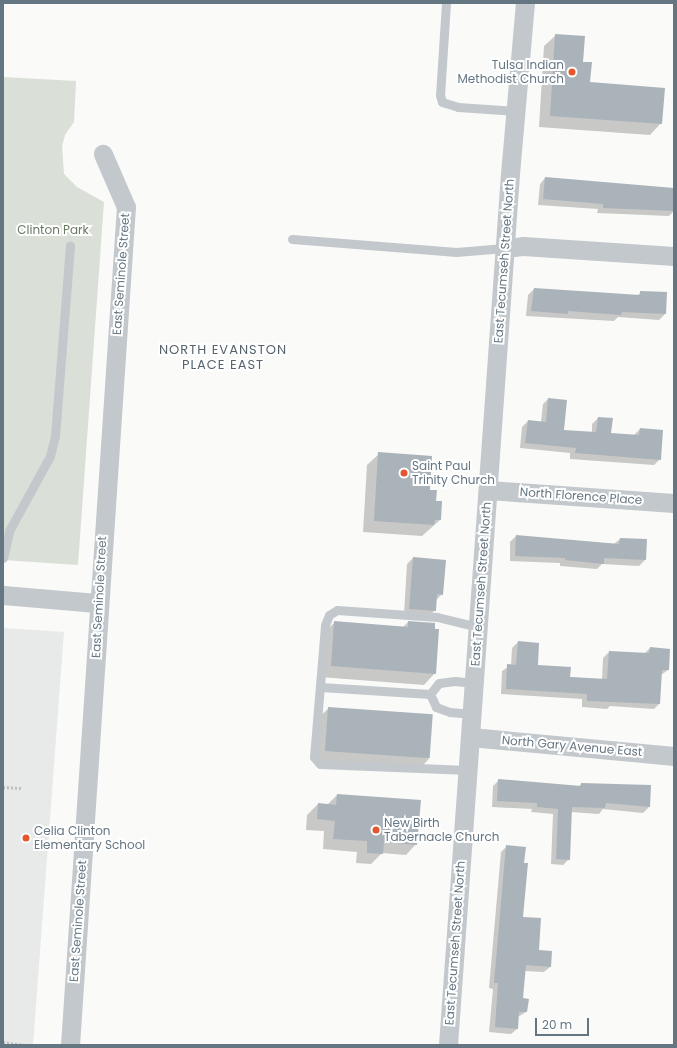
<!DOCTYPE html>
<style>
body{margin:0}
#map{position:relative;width:677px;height:1048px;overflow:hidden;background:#fafaf8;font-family:Poppins,sans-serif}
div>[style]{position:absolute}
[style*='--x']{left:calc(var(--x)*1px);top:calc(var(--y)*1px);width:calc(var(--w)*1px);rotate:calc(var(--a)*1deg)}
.built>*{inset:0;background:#e8e9e9}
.green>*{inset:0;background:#dadfd7}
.shadow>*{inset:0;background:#0003}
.building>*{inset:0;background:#aab3b9;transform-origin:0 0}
.path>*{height:2.5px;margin-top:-1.25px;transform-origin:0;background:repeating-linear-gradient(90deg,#bbbfc2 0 2px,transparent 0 4px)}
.lane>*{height:9px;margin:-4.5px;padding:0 4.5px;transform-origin:4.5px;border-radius:4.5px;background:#c3c8cc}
.street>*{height:19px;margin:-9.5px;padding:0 9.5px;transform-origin:9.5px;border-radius:9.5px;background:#c3c8cc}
.dots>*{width:11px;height:11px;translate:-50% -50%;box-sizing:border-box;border:2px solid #fff;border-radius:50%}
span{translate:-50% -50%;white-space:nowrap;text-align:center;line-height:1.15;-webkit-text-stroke:4px #fff;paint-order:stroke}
.poi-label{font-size:12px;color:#657683}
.right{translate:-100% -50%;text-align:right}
.left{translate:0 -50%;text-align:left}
.park-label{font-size:12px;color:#687a64}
.street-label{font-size:12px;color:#657683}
.neighbourhood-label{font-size:13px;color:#57646e;letter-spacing:1px}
.frame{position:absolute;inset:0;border:4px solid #657683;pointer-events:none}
.scale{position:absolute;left:535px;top:1018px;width:54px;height:18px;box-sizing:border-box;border:2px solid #657683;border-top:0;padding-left:5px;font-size:12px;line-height:14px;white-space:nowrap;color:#657683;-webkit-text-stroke:3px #fff;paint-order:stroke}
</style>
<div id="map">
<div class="built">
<div style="clip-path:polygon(3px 628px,64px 632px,33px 1045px,3px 1045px)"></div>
</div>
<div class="green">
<div style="clip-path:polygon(3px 77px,76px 81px,74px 122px,65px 135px,62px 146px,64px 174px,77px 187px,104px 202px,78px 565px,3px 560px)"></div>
</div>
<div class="shadow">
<div style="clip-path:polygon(556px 35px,582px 63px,589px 83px,661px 123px,650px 135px,539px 127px,544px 46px)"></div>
<div style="clip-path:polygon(545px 178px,674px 189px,674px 211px,669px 216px,597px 213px,598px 209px,538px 205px,540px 184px)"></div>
<div style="clip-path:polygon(534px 289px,637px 296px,641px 292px,665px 314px,659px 320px,618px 317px,614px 321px,526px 316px,528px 295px)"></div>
<div style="clip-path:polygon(548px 399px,563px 431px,592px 433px,592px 424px,598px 418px,610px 434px,634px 435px,640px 429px,660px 459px,654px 465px,570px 459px,570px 453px,520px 448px,522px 427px,528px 421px,541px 422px,543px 404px)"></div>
<div style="clip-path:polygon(379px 454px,429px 491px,435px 502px,440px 520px,422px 536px,363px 532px,367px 465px)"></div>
<div style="clip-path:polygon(516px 536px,614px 544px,620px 539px,645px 560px,639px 566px,602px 564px,597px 569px,560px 566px,560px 563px,510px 561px,510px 542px)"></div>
<div style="clip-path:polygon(413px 558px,442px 594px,436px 600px,435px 610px,429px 616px,404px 614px,407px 564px)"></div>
<div style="clip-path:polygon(335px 622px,403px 627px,408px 622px,435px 673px,424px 685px,320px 677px,323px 634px)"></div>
<div style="clip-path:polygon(518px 642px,537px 666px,569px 677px,602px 680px,603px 658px,609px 652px,644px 654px,650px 648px,668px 670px,661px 675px,659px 704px,654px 709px,610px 706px,607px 709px,582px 707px,582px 699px,501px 694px,502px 671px,511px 665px,512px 648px)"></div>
<div style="clip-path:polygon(329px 708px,429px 759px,418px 770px,314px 763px,317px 719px)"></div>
<div style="clip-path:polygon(499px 780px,578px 787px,581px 784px,650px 786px,649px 807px,643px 813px,603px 809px,599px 814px,571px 812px,569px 859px,563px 865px,551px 864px,553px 814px,531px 812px,532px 809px,492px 807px,493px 786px)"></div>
<div style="clip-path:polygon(337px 795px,416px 844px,406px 855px,382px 853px,371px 864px,356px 863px,357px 852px,323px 849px,324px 831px,306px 830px,307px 815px,318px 804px,327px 805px)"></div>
<div style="clip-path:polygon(507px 846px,523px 864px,522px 918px,538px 951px,550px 967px,544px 972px,524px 971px,522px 999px,526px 1012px,518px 1017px,517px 1029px,511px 1034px,489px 1032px,493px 989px,489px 988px,501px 852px)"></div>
</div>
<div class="building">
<div style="clip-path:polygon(555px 34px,585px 36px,583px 62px,592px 62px,590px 82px,665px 88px,662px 124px,550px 116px)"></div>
<div style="clip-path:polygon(545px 177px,674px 188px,674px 211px,603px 208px,603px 204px,543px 199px)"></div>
<div style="clip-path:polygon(534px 288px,640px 295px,640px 291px,667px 292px,666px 314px,622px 312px,621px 315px,568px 311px,568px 314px,531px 311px)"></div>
<div style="clip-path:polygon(548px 398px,567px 400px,564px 430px,596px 432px,598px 417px,613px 418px,611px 433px,639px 435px,640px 428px,663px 430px,661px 460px,575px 453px,576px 448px,525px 443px,528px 420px,546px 422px)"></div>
<div style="clip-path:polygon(378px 452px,432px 456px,430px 490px,437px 490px,436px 501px,442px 501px,441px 520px,435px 520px,434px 525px,374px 521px)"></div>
<div style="clip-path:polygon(516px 535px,619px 544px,620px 538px,647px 539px,646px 560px,604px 558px,604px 564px,565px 560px,565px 558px,515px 556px)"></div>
<div style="clip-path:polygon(413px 557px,446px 560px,443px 595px,437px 594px,436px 611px,409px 609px)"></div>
<div style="clip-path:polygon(334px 621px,408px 627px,408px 621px,435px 623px,435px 629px,439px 629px,436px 674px,331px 666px)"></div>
<div style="clip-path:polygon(518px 641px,539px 643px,538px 665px,571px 667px,570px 677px,607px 679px,609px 651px,649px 653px,650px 647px,670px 649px,669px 670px,662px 670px,660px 704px,587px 701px,587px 694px,506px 689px,507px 664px,516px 665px)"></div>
<div style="left:328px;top:707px;width:105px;height:44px;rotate:4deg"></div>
<div style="clip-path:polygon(498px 779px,581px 786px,581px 783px,651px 785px,650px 807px,606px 803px,605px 808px,572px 807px,570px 860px,556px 859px,558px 809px,537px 807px,537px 803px,497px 801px)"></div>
<div style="clip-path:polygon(337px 794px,421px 800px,417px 845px,384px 842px,383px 854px,367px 853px,367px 841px,333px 839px,335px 821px,317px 819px,318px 803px,336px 805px)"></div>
<div style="clip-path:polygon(506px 845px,526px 847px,524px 863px,528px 863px,523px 917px,541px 918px,539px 950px,552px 951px,551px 967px,526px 965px,523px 998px,529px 999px,527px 1012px,519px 1012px,518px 1029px,495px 1027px,498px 983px,494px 983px)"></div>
</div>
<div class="path">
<div style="--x:3;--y:787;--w:18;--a:3"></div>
<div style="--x:3;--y:1042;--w:22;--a:8"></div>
</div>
<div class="lane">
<div style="--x:446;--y:3;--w:92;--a:93.7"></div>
<div style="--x:440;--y:95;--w:7;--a:74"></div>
<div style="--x:442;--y:102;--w:17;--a:17"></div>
<div style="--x:458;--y:107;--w:58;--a:3.9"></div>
<div style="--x:292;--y:239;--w:165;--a:4.5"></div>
<div style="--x:456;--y:252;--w:49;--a:-4.7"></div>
<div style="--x:3;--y:558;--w:28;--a:-77"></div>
<div style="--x:9;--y:531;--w:85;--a:-61.3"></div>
<div style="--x:50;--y:456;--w:21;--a:-76"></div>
<div style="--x:55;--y:436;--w:191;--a:-85.5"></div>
<div style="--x:321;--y:687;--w:109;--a:3.7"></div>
<div style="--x:430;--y:694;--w:14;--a:65"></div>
<div style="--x:436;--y:707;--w:15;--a:20"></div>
<div style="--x:450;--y:712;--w:22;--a:5"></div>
<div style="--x:430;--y:694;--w:14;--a:-51"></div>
<div style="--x:439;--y:683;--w:16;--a:-7"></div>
<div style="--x:455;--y:681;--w:19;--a:6"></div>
<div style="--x:468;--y:770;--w:148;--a:-177.7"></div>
<div style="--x:320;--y:764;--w:9;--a:-131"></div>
<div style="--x:314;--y:757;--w:132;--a:-85.2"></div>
<div style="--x:325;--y:625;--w:11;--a:-68"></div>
<div style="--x:329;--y:615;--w:9;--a:-32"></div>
<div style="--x:337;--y:610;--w:100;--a:4"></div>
<div style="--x:437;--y:617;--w:42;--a:13.7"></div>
</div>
<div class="street">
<div style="--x:505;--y:248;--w:18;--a:-6"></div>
<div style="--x:523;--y:246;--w:151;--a:3.8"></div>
<div style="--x:488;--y:490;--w:186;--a:4"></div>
<div style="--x:3;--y:595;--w:94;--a:4.9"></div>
<div style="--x:470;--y:737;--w:205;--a:5.3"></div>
<div style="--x:70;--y:1045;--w:840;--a:-86.18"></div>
<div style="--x:126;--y:207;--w:58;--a:-113.5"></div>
<div style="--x:448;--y:1045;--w:873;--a:-85.93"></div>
<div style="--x:510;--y:174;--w:172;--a:-85"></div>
</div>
<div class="dots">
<div style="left:572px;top:72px;background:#e4572e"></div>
<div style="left:404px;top:473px;background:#e4572e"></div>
<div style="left:376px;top:830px;background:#e4572e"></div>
<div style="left:26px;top:838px;background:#e4572e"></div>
</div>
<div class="poi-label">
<span class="right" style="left:564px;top:72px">Tulsa Indian<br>Methodist Church</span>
<span class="left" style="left:412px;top:473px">Saint Paul<br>Trinity Church</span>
<span class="left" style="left:384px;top:830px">New Birth<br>Tabernacle Church</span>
<span class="left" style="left:34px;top:838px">Celia Clinton<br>Elementary School</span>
</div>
<div class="park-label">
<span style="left:53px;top:230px">Clinton Park</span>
</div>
<div class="street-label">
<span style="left:504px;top:261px;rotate:-86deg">East Tecumseh Street North</span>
<span style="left:121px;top:274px;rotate:-86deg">East Seminole Street</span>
<span style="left:581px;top:496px;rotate:4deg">North Florence Place</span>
<span style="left:481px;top:584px;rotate:-86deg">East Tecumseh Street North</span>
<span style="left:99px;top:597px;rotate:-87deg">East Seminole Street</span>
<span style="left:572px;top:746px;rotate:5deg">North Gary Avenue East</span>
<span style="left:78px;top:921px;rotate:-86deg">East Seminole Street</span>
<span style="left:455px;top:943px;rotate:-86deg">East Tecumseh Street North</span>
</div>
<div class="neighbourhood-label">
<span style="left:223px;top:358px">NORTH EVANSTON<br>PLACE EAST</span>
</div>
<div class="frame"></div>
<div class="scale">20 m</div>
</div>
